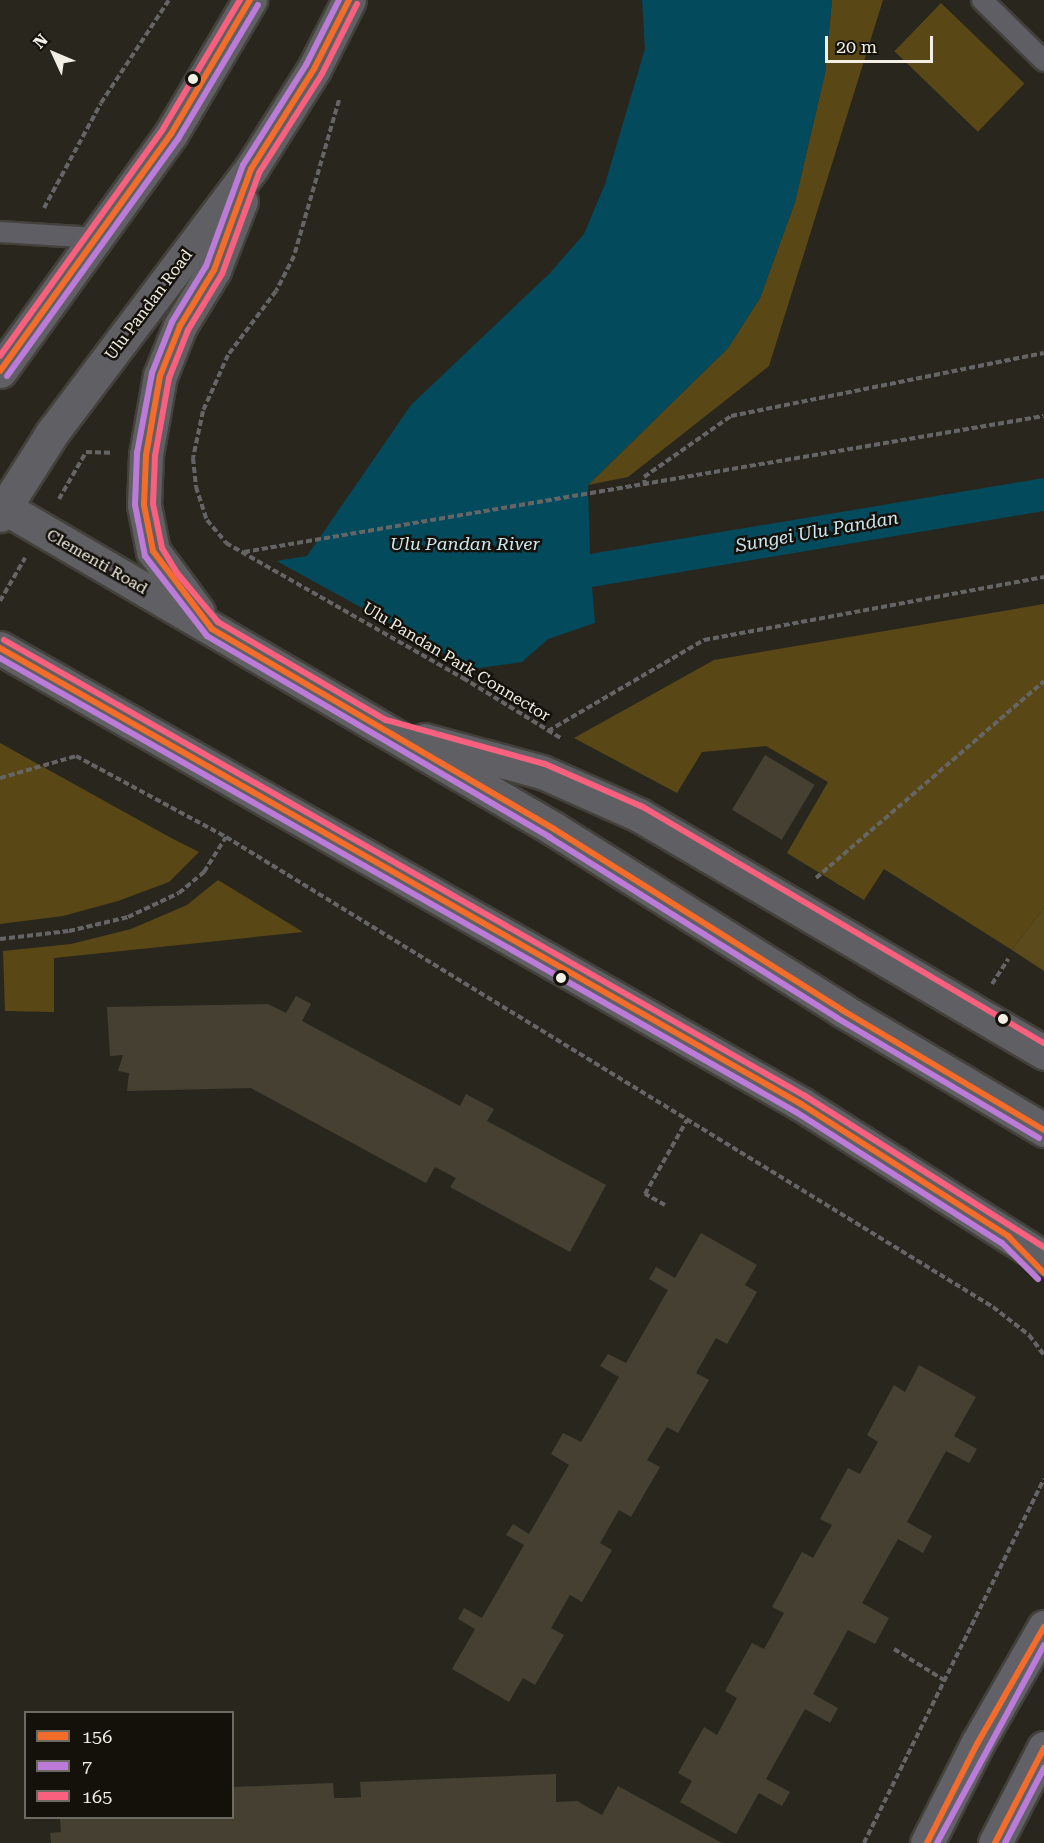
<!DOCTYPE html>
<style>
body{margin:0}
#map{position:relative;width:1044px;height:1843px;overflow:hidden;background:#29261e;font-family:"Roboto Serif",serif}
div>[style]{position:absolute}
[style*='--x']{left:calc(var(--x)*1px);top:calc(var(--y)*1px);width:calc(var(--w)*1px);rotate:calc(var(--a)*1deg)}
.green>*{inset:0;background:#594815;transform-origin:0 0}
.forest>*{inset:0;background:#5b4a1b}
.water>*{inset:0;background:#044a5d}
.pier>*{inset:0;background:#29261e}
.building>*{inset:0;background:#464033;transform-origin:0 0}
.path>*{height:4px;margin-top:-2px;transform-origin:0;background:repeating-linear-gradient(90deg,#656566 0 6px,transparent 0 9px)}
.roads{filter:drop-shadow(2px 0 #44413b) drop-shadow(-2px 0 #44413b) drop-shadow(0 2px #44413b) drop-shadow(0 -2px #44413b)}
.service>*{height:20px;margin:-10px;padding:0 10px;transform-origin:10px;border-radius:10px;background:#5f5e65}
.secondary>*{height:33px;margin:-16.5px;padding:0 16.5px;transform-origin:16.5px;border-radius:16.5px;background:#616167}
.primary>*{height:33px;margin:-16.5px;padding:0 16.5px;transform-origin:16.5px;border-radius:16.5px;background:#605f64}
.bus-1>*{height:6px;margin:-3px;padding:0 3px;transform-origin:3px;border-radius:3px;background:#f36c2b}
.bus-2>*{height:6px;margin:-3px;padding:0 3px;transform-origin:3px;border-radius:3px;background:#bd7bd9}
.bus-3>*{height:6px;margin:-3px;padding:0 3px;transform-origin:3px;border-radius:3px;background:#f8607d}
.dots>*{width:16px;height:16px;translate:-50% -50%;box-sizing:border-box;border:3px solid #14110b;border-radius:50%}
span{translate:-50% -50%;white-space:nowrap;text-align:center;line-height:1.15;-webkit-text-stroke:5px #14110b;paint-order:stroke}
.street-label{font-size:16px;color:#f3efe5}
.water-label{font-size:18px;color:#cee8f2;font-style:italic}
.legend{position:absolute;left:24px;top:1711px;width:210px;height:108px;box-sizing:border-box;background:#14110b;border:2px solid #6d6a62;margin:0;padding:8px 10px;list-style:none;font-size:18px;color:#f3efe5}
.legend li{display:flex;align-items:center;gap:12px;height:30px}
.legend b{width:30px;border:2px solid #6d6a62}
.north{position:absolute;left:24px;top:24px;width:60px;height:60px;-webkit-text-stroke:4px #14110b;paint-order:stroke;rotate:314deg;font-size:16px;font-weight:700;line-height:24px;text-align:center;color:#f3efe5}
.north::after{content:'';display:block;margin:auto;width:21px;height:27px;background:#f3efe5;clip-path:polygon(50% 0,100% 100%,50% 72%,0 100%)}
.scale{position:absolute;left:825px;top:36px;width:108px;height:27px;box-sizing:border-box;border:3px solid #f3efe5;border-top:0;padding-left:8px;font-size:18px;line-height:21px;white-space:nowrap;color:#f3efe5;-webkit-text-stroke:4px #14110b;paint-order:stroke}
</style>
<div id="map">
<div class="green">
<div style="clip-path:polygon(832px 0,883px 0,769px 366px,628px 477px,588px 485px,728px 348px,760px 298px,795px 202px,825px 73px)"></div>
<div style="left:941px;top:3px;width:116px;height:67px;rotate:44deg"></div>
<div style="clip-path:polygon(1044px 604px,1044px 908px,1012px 950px,884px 869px,864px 900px,787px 853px,828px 782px,766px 746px,702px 752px,677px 793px,574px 738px,714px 660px)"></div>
<div style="clip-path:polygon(0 743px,173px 839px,199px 852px,169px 882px,118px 901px,63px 916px,0 924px)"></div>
<div style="clip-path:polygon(218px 880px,303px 932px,54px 958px,54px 1012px,5px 1011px,3px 951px,71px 944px,131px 929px,187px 905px)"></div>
</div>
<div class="forest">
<div style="clip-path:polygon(1044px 908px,1044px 971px,1012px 950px)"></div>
</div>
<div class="water">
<div style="clip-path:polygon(642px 0,832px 0,825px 73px,795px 202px,760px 298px,728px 348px,588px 485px,590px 554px,1044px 478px,1044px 511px,592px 587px,595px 623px,548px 639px,522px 662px,0 735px,0 607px,307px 556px,411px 405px,550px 273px,584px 234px,605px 184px,645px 49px)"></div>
</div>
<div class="pier">
<div style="clip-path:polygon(273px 559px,473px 669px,465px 673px,0 738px,0 604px)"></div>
</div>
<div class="building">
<div style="left:765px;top:755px;width:58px;height:64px;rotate:31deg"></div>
<div style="clip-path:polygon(296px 996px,311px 1004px,302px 1021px,460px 1106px,466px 1094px,494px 1109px,487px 1121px,606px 1185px,570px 1252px,450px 1187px,456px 1178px,435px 1167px,426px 1183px,251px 1088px,127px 1091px,129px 1073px,118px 1071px,123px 1055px,110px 1056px,107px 1007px,268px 1004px,286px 1013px)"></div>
<div style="clip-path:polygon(701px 1233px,757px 1265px,745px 1285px,757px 1292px,727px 1344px,716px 1338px,696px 1373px,709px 1380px,678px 1433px,667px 1427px,647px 1460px,660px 1467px,631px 1517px,619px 1510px,600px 1543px,612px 1550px,582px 1602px,570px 1595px,551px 1628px,564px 1635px,535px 1685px,523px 1678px,509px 1702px,452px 1669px,475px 1629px,458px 1619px,464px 1608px,482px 1618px,524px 1545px,506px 1535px,513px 1524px,529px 1534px,569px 1465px,551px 1454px,563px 1433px,581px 1442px,619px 1377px,600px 1366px,608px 1354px,626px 1363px,668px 1290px,649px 1279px,656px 1267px,675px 1278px)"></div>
<div style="clip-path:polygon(919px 1365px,976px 1397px,954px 1436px,977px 1449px,969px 1463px,946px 1451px,907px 1522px,932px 1536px,923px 1553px,898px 1539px,862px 1603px,889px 1618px,875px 1644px,848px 1630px,813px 1694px,838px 1708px,830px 1723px,805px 1709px,766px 1779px,790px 1792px,782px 1806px,759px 1793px,736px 1834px,680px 1802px,692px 1781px,678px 1773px,704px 1727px,717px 1735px,737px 1698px,725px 1691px,752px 1643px,764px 1649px,784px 1613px,772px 1607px,802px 1552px,813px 1558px,832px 1525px,820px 1519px,848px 1468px,860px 1474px,878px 1442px,867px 1435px,894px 1385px,905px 1392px)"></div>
<div style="clip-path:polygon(556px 1774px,556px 1802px,577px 1801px,602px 1815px,618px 1786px,722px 1843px,51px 1843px,50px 1833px,61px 1832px,60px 1818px,232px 1818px,232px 1787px,333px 1783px,334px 1798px,346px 1798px,361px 1797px,360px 1782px)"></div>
</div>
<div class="path">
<div style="--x:339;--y:100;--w:162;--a:106.1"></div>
<div style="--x:294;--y:256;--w:39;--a:117"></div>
<div style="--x:276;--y:291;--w:80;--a:126.9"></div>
<div style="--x:228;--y:355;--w:61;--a:114.1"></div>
<div style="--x:203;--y:411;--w:48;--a:102"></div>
<div style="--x:193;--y:458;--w:29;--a:84"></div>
<div style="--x:196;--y:487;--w:35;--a:72"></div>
<div style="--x:207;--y:520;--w:30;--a:50"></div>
<div style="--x:226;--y:543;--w:273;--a:29.7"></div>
<div style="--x:463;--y:678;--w:116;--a:31.6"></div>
<div style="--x:44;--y:208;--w:119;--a:-61.5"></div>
<div style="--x:101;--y:103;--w:123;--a:-56.6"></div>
<div style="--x:645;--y:486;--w:9;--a:-96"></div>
<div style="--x:644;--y:477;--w:106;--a:-35"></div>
<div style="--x:731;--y:416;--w:319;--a:-11.4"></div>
<div style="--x:59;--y:499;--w:54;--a:-60.1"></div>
<div style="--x:86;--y:452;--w:25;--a:2"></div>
<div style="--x:244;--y:552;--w:811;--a:-9.65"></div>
<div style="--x:0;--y:601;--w:50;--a:-59.8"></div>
<div style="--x:548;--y:731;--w:181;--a:-30.3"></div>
<div style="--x:704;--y:640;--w:346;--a:-10.5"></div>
<div style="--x:0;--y:778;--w:79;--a:-16.1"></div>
<div style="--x:76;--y:756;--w:170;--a:28.4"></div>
<div style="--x:226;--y:837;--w:900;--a:31.5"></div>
<div style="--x:993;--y:1307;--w:46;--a:37.9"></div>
<div style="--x:1029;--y:1335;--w:25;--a:53"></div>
<div style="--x:816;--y:878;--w:301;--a:-40.8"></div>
<div style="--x:0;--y:939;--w:69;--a:-6.6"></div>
<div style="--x:69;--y:931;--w:61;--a:-13.3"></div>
<div style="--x:128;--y:917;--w:56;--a:-25.2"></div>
<div style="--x:179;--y:893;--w:33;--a:-40"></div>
<div style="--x:204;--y:872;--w:41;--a:-57.8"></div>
<div style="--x:992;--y:984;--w:30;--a:-57"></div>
<div style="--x:665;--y:1205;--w:23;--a:-151"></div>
<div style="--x:645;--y:1194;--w:85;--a:-60.4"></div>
<div style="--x:894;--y:1649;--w:59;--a:31.8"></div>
<div style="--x:864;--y:1843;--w:406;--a:-63.7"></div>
</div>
<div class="roads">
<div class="service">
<div style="--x:982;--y:0;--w:87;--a:44.5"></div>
<div style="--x:0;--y:232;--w:96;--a:3.6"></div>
</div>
<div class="secondary">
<div style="--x:927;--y:1843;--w:111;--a:-63.2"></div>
<div style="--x:977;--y:1744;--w:135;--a:-60.2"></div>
<div style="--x:995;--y:1843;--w:107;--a:-62.7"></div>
</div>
<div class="primary">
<div style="--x:0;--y:371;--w:292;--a:-54.2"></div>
<div style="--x:171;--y:134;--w:156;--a:-59.5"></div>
<div style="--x:0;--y:505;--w:642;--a:30.32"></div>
<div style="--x:554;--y:829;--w:340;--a:32.1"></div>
<div style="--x:842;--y:1010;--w:235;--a:30.7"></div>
<div style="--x:0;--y:515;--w:97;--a:-57.6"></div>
<div style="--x:52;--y:433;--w:331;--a:-53"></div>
<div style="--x:251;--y:169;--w:118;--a:-57.8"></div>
<div style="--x:314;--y:69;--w:77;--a:-63.1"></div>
<div style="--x:198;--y:612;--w:76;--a:-126.4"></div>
<div style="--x:153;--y:551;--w:47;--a:-101.1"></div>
<div style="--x:144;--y:505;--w:50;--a:-87.7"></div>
<div style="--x:146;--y:455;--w:80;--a:-80"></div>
<div style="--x:160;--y:376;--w:54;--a:-68.2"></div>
<div style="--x:180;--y:326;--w:66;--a:-58.7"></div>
<div style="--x:214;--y:270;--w:74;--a:-68.6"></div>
<div style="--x:0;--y:648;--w:922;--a:29.65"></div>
<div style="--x:801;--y:1104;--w:288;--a:32.4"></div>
<div style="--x:424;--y:740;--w:122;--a:15.2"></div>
<div style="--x:542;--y:772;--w:106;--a:23.9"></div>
<div style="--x:639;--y:815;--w:470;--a:30.4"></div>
</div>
</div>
<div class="bus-1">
<div style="--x:349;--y:0;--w:77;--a:116.9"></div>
<div style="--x:314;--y:69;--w:118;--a:122.2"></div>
<div style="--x:251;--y:169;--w:108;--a:110.1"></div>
<div style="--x:214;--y:270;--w:66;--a:121.3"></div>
<div style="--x:180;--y:326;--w:54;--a:111.8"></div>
<div style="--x:160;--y:376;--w:80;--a:100"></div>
<div style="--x:146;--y:455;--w:50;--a:92.3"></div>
<div style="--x:144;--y:505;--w:47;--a:78.9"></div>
<div style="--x:153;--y:551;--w:98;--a:52.9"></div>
<div style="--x:212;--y:629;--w:396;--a:30.3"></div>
<div style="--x:554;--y:829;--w:340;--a:32.1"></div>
<div style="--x:842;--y:1010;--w:235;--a:30.7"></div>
<div style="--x:0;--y:371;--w:292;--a:-54.2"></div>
<div style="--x:171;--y:134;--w:156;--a:-59.5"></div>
<div style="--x:0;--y:648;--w:922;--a:29.65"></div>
<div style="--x:801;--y:1104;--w:246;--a:32.5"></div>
<div style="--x:1008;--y:1236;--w:52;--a:45.8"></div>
<div style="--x:927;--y:1843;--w:111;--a:-63.2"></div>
<div style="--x:977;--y:1744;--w:135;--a:-60.2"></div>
<div style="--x:995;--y:1843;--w:107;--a:-62.7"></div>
</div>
<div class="bus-2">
<div style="--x:339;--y:0;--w:73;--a:116.9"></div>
<div style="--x:306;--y:65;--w:118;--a:122.2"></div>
<div style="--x:243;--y:165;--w:108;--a:110.1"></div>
<div style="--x:206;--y:266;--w:66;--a:121.3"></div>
<div style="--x:172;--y:322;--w:55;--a:111.4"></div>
<div style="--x:152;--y:373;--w:81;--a:100.6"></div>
<div style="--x:137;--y:453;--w:52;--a:92.2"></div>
<div style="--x:135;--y:505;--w:52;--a:78.9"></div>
<div style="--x:145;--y:556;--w:101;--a:52.2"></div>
<div style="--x:207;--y:636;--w:397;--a:30.4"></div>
<div style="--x:549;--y:837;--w:340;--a:32.1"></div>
<div style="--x:837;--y:1018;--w:235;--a:30.7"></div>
<div style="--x:7;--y:376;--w:292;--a:-54.2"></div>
<div style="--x:178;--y:139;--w:156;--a:-59.2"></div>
<div style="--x:0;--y:658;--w:916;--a:29.7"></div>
<div style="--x:796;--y:1112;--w:244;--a:32.5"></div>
<div style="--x:1002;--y:1243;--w:51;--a:45"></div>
<div style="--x:937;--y:1843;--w:225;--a:-61.6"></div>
<div style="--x:1005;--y:1843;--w:85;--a:-62.5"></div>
</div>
<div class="bus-3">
<div style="--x:357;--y:4;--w:78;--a:116.6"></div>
<div style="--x:322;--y:74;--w:117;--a:122.5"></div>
<div style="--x:259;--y:173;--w:108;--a:110.1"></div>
<div style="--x:222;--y:274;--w:66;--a:121.3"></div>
<div style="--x:188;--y:330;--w:52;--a:111.6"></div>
<div style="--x:169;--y:378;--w:79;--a:100.2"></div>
<div style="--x:155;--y:456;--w:48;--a:92.4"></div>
<div style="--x:153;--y:504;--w:45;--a:78.4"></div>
<div style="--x:162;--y:548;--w:29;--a:59"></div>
<div style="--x:177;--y:573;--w:64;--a:50.1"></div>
<div style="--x:218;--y:622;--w:194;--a:30.3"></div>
<div style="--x:386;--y:720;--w:165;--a:15.5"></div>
<div style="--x:545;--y:764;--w:107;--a:23.7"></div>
<div style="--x:643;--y:807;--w:465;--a:30.5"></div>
<div style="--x:0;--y:356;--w:279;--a:-54.3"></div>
<div style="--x:163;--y:129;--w:150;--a:-59.2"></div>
<div style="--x:4;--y:640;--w:922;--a:29.65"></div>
<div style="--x:805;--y:1096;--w:283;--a:32.3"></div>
</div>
<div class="dots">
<div style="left:193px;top:79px;background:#f3efe5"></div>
<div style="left:561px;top:978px;background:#f3efe5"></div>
<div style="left:1003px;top:1019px;background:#f3efe5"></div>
</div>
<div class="street-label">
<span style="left:149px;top:305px;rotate:-53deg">Ulu Pandan Road</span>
<span style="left:97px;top:562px;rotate:30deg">Clementi Road</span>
<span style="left:456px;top:662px;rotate:31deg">Ulu Pandan Park Connector</span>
</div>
<div class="water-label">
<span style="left:817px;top:532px;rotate:-10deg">Sungei Ulu Pandan</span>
<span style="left:465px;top:544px">Ulu Pandan River</span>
</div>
<ul class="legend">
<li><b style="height:8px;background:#f36c2b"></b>156</li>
<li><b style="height:8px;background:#bd7bd9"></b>7</li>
<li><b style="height:8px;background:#f8607d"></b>165</li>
</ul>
<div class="north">N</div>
<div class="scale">20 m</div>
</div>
